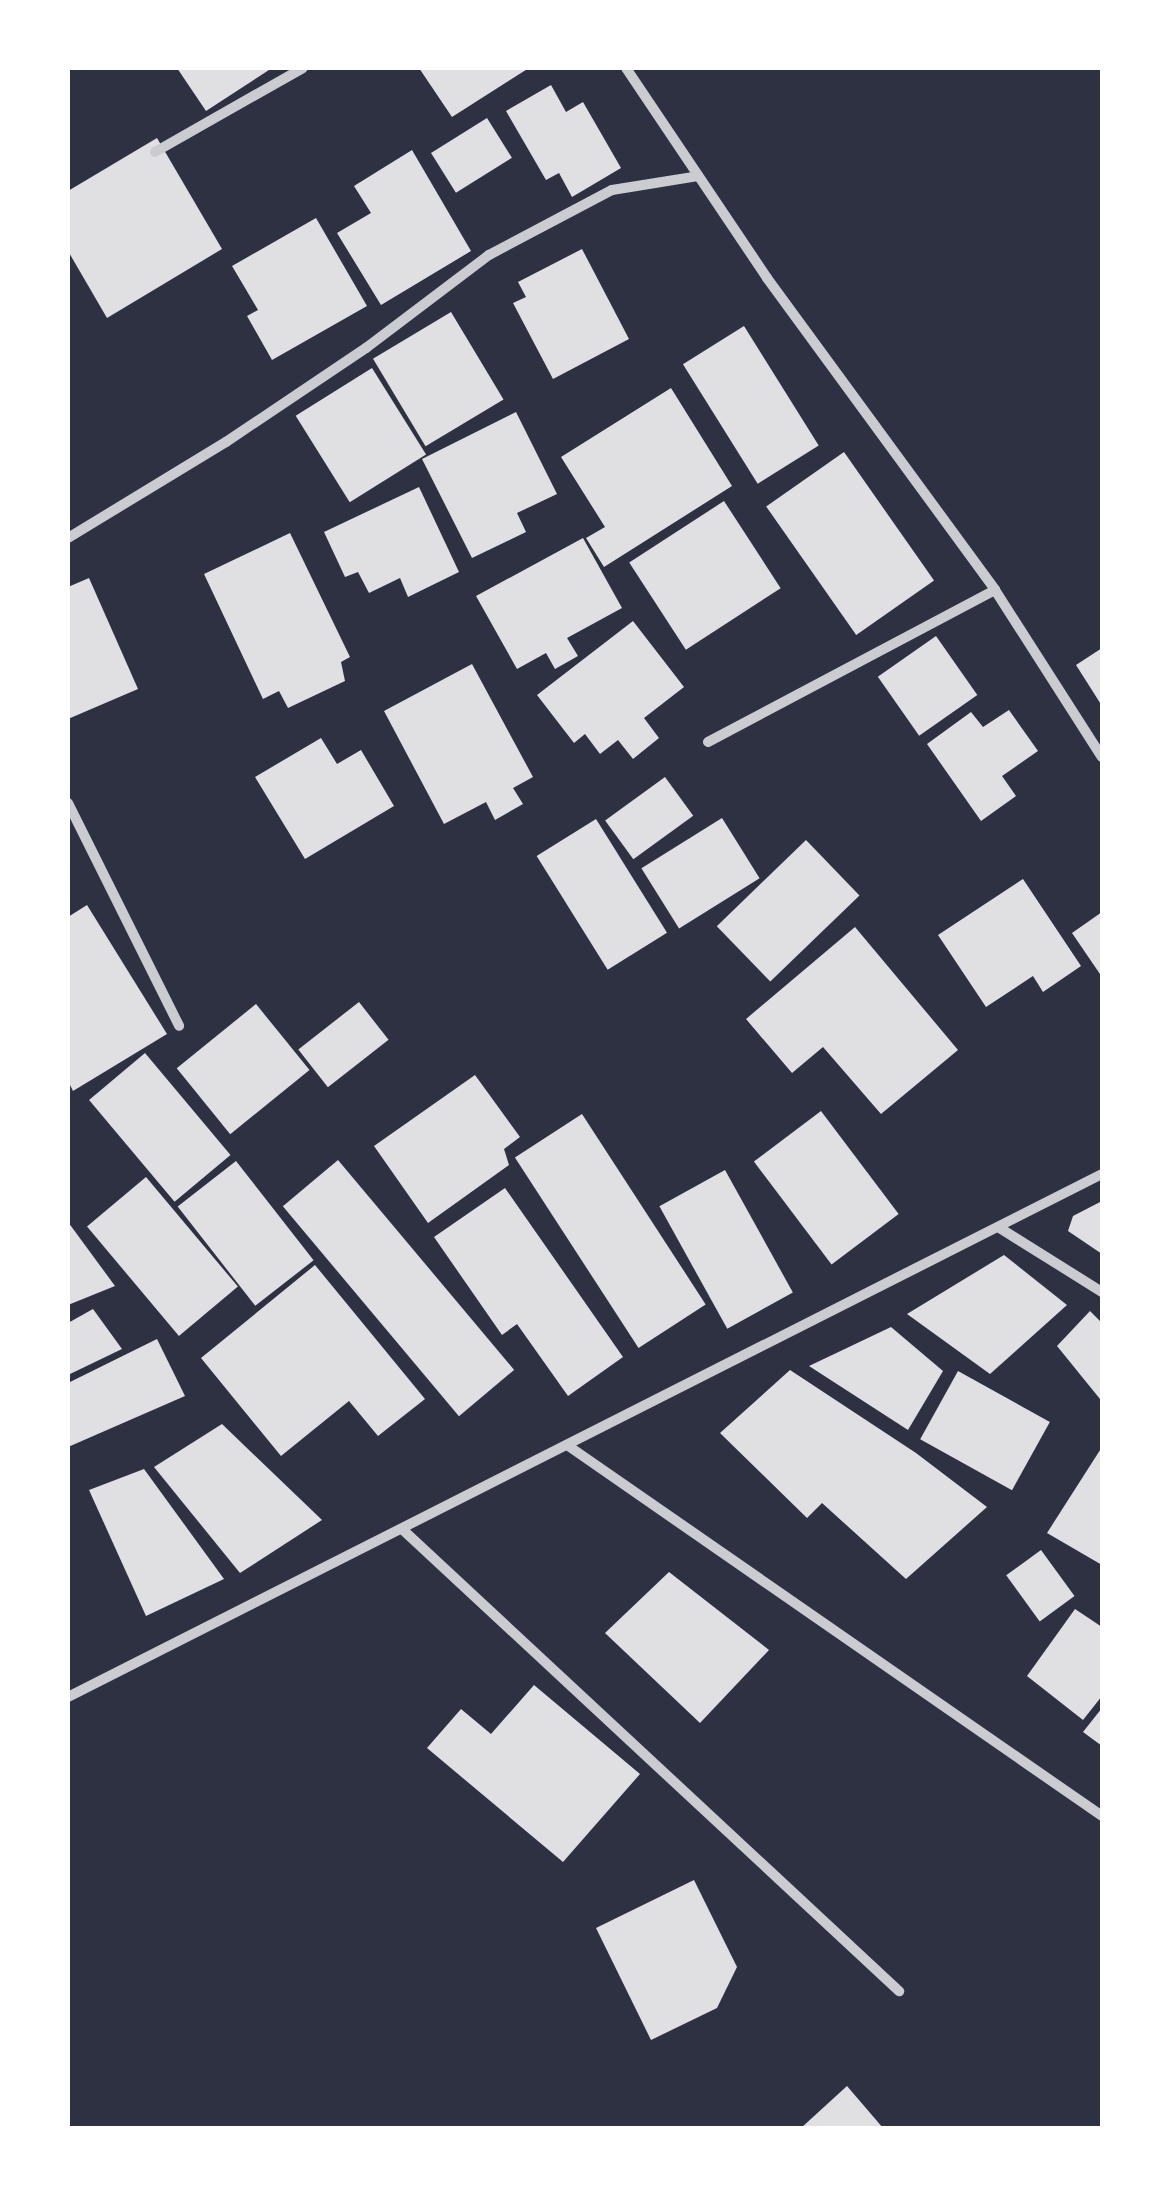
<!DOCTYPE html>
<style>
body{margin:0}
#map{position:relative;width:1170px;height:2196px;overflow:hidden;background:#2d3142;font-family:Signika,sans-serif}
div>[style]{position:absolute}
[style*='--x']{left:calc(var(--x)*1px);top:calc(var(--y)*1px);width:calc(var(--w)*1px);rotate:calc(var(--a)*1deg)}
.building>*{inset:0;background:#e0e0e3;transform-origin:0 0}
.minor>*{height:10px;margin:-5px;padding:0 5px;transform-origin:5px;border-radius:5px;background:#caccd0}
span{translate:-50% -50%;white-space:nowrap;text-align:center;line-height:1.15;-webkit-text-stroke:10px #fff;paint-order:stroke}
.frame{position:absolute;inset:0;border:70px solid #fff;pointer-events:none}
</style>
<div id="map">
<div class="building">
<div style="clip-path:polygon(177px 68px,272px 68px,206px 111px)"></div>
<div style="clip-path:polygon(419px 68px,529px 68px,452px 117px)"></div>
<div style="clip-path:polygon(551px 85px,566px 112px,583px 102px,621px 168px,572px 197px,559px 173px,546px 180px,506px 111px)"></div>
<div style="left:487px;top:118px;width:47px;height:66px;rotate:58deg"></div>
<div style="clip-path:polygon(157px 138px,222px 249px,107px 318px,68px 251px,68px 191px)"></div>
<div style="clip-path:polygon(412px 150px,471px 251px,381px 305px,337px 233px,371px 213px,354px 186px)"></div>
<div style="clip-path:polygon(316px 218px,367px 306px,272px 360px,247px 316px,258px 310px,232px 266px)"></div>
<div style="clip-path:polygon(582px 249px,629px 339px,553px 379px,513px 303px,526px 297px,518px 282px)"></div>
<div style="left:451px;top:312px;width:102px;height:91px;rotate:59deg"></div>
<div style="left:744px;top:326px;width:141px;height:72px;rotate:58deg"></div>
<div style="left:372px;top:368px;width:102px;height:90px;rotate:58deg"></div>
<div style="clip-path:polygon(671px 388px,732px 486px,604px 567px,586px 538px,605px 527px,561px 457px)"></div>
<div style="clip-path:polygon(516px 412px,557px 494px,517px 513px,526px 532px,472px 558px,422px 459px)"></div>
<div style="left:844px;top:452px;width:157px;height:95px;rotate:55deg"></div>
<div style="clip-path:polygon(419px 487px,459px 572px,408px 597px,400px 578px,369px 593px,358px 572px,345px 577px,324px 532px)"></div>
<div style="left:724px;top:501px;width:104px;height:113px;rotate:57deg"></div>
<div style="clip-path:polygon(290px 533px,350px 657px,341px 662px,345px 681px,288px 708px,279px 691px,263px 699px,204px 574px)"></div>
<div style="clip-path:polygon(583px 538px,622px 608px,567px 638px,578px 656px,555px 669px,546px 653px,517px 669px,476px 596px)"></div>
<div style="clip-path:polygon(89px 578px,138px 689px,68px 719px,68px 587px)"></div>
<div style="clip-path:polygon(633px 621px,684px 687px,644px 718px,659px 738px,633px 759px,618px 740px,600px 754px,585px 734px,574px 743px,537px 695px)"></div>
<div style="left:936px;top:636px;width:72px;height:71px;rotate:55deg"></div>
<div style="clip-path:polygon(1102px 648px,1102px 706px,1076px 665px)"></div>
<div style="clip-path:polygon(472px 664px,533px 777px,513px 788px,523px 804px,495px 820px,486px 802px,444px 824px,384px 711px)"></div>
<div style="clip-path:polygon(1009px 710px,1038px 751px,1002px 776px,1016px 796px,981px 821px,927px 744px,971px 712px,983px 727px)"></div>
<div style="clip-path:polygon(321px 738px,337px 764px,361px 750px,394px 806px,305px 859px,255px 777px)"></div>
<div style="left:665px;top:777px;width:48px;height:74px;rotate:54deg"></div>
<div style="left:722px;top:818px;width:71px;height:95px;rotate:58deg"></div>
<div style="left:596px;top:819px;width:134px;height:70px;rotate:58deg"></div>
<div style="left:806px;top:840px;width:77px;height:124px;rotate:46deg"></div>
<div style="clip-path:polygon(1023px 879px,1081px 966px,1043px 992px,1033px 976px,986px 1007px,938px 935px)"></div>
<div style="clip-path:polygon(87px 905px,167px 1034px,73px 1091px,68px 1081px,68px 917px)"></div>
<div style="clip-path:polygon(1102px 912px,1102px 977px,1072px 933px)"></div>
<div style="clip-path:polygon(855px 927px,958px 1050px,881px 1114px,823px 1047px,792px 1073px,746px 1019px)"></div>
<div style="left:359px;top:1002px;width:48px;height:77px;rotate:52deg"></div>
<div style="left:256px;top:1004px;width:85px;height:102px;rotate:51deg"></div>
<div style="left:145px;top:1053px;width:133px;height:73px;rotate:50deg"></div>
<div style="clip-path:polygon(475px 1075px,520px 1137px,504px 1149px,509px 1165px,428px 1223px,374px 1146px)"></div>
<div style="left:821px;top:1111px;width:129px;height:84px;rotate:53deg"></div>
<div style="left:582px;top:1114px;width:227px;height:80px;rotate:57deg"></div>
<div style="left:338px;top:1160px;width:274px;height:72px;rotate:50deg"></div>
<div style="left:236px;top:1161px;width:126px;height:74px;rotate:52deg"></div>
<div style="left:725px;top:1170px;width:140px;height:75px;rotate:61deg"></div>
<div style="left:146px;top:1177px;width:143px;height:77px;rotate:50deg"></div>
<div style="clip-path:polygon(505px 1188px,623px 1357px,568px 1396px,517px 1324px,502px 1335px,434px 1237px)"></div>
<div style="clip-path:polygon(1102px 1201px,1102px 1254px,1068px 1231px,1073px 1216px)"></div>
<div style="clip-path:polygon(68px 1222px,115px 1286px,68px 1305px)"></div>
<div style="clip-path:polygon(1004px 1255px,1067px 1305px,990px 1374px,907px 1314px)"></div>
<div style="clip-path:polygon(315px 1265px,425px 1399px,378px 1436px,349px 1401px,281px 1456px,201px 1358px)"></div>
<div style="clip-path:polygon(93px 1309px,122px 1349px,68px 1375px,68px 1323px)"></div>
<div style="clip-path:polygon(1090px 1311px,1102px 1323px,1100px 1399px,1057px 1346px)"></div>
<div style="clip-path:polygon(891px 1327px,943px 1371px,908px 1430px,809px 1366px)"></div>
<div style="clip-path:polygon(157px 1339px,185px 1396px,68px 1447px,68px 1383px)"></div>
<div style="clip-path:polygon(790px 1370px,916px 1453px,987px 1507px,906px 1579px,822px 1503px,807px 1518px,720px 1433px)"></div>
<div style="left:958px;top:1371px;width:105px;height:78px;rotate:29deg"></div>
<div style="clip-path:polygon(222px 1424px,322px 1520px,240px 1573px,154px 1467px)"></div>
<div style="clip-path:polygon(1102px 1447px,1102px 1565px,1047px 1533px)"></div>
<div style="clip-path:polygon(144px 1469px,224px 1579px,146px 1616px,89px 1490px)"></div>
<div style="left:1041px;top:1550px;width:57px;height:43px;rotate:54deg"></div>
<div style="clip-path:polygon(669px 1572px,769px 1650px,700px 1723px,605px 1633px)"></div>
<div style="clip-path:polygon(1075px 1609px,1102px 1627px,1102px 1696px,1083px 1720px,1027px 1676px)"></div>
<div style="clip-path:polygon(534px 1685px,640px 1774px,563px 1862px,427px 1748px,461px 1709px,491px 1734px)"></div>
<div style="clip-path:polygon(1102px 1708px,1102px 1746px,1083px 1732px)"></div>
<div style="clip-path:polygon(694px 1880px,737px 1967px,717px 2008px,651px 2040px,596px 1928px)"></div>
<div style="clip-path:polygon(847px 2086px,883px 2128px,801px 2128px)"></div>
</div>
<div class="minor">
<div style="--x:626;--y:68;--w:253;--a:56.1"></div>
<div style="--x:767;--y:278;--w:386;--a:53.8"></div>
<div style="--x:995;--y:590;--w:198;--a:57.4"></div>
<div style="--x:155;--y:152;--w:170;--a:-29.6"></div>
<div style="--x:68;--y:538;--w:185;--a:-31.3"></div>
<div style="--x:226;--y:442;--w:169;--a:-33.9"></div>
<div style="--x:366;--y:348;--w:154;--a:-37.1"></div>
<div style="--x:489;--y:255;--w:139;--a:-27.9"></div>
<div style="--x:612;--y:190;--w:87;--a:-9.2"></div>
<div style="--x:708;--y:742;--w:325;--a:-27.9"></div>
<div style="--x:68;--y:803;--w:249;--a:63.5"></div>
<div style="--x:998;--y:1227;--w:123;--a:32"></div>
<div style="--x:567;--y:1445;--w:651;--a:34.74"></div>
<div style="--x:402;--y:1529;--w:679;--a:42.91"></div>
<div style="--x:68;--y:1697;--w:1159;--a:-26.83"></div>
</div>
<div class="frame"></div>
</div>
